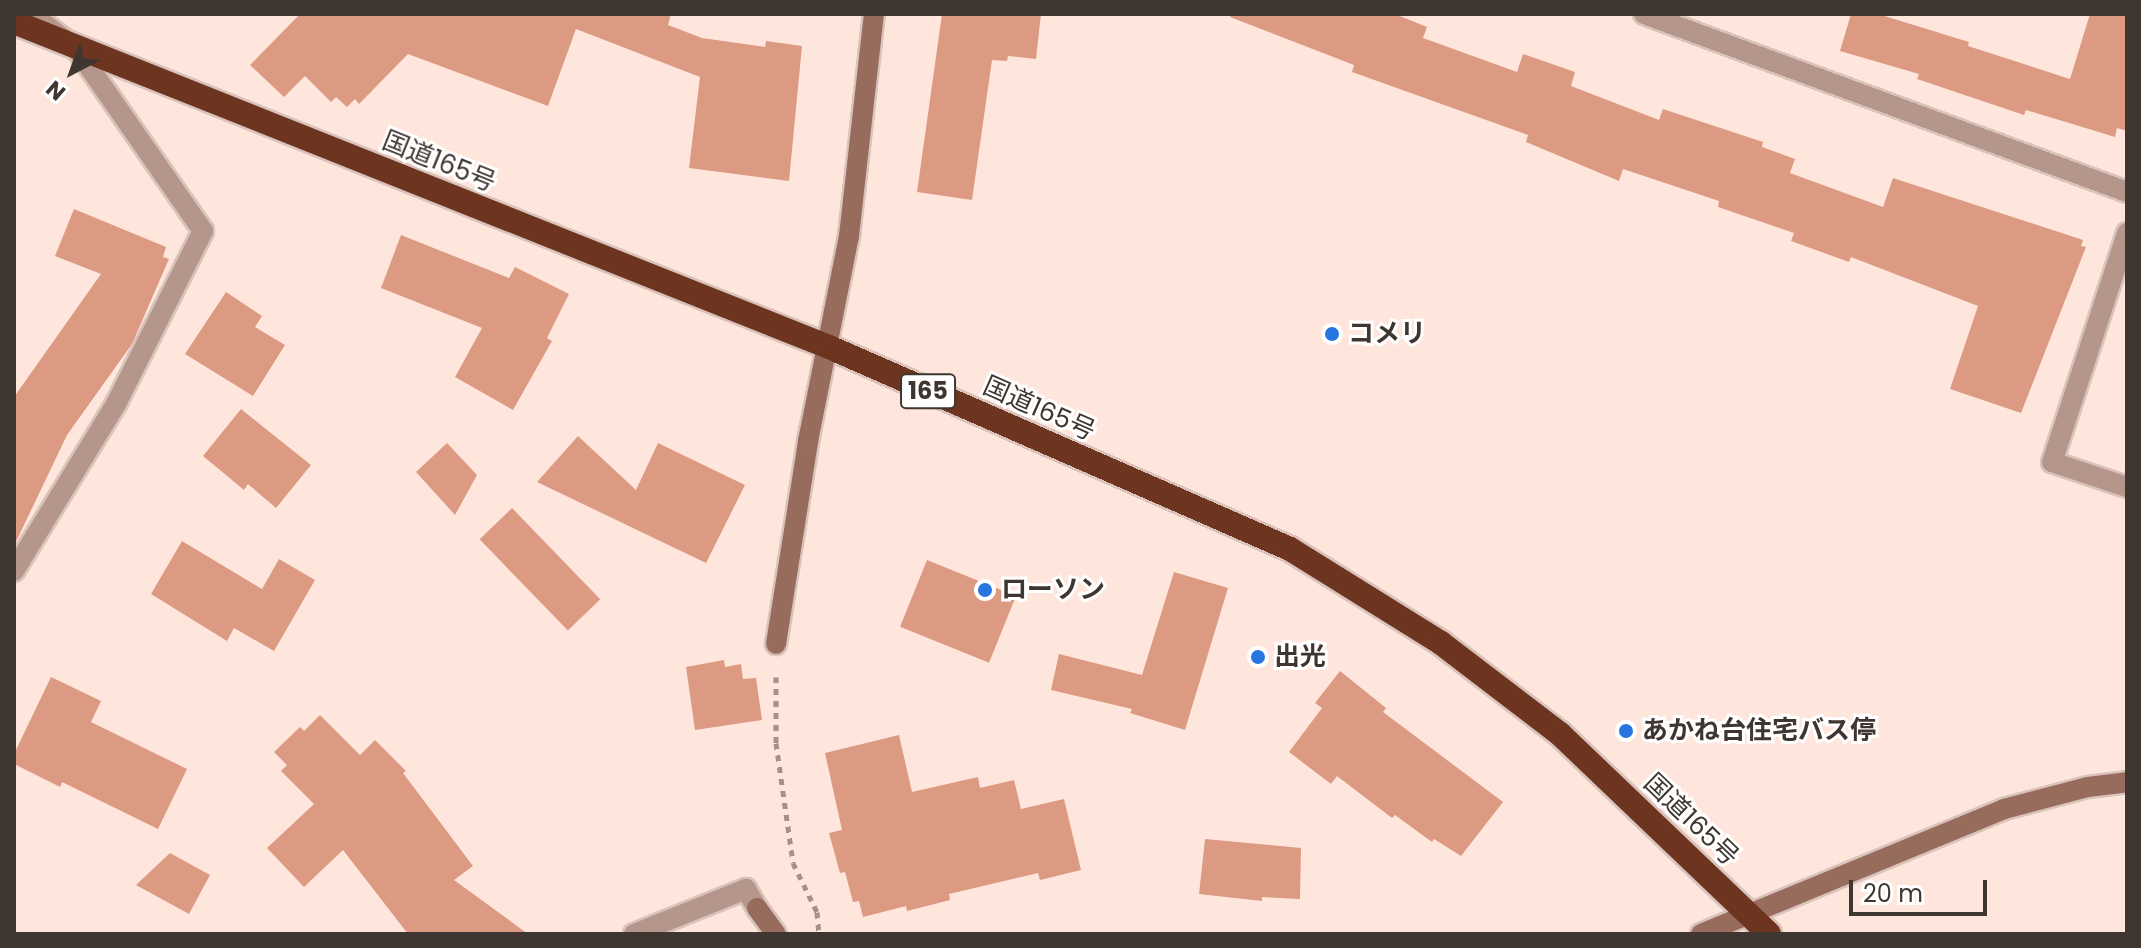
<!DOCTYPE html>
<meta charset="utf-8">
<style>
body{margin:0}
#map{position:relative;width:2141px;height:948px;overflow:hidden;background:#ffe6dd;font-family:Poppins,"Noto Sans JP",sans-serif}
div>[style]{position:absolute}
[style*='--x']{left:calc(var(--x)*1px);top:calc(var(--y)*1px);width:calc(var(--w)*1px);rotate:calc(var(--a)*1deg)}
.building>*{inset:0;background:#dd9a83;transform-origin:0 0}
.path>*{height:5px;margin-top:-2.5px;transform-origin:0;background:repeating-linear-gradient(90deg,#a3928b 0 6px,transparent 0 12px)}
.roads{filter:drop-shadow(2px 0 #d9c3bb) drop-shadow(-2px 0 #d9c3bb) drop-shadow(0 2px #d9c3bb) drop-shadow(0 -2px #d9c3bb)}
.street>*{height:20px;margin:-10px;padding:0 10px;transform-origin:10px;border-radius:10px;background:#b4968b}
.secondary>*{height:20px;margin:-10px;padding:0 10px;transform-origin:10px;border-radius:10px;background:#976c5d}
.highway>*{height:24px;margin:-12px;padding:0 12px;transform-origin:12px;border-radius:12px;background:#6d3420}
.dots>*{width:22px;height:22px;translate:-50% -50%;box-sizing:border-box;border:4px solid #fff;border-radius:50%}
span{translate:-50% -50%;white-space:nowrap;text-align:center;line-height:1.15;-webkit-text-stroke:6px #fff;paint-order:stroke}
.shield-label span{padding:2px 6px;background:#fff;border:2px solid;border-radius:6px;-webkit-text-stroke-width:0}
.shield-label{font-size:24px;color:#3f3632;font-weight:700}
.street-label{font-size:26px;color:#3f3632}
.poi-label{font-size:26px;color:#3f3632;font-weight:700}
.left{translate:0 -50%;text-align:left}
.frame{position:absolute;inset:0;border:16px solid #3f3632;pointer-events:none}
.north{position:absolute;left:32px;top:32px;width:80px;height:80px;-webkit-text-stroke:6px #fff;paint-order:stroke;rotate:221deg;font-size:22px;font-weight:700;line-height:32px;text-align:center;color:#3f3632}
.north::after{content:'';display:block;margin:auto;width:28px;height:36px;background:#3f3632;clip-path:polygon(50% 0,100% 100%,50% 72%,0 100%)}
.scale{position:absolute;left:1849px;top:880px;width:138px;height:36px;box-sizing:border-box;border:4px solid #3f3632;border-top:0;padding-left:10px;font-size:24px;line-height:28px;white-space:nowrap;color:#3f3632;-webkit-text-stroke:6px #fff;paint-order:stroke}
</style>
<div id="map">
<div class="building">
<div style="clip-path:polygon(300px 14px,671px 14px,668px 25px,702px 38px,765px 47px,766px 41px,802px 46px,789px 181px,689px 168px,700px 77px,576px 29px,548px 106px,408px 54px,359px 104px,355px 99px,347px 107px,336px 97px,331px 102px,305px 76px,284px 97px,250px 65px)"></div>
<div style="clip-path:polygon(942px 14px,1041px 14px,1036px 59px,1008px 56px,1007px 61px,992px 60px,972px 200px,917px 192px)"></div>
<div style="clip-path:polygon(1231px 14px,1395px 14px,1427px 27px,1423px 38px,1517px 72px,1523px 54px,1575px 72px,1571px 86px,1659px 120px,1663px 109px,1763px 142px,1762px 147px,1795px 159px,1790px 173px,1883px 207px,1893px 178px,2083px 240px,2081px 246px,2086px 247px,2021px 413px,1950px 389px,1978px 306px,1851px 257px,1849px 262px,1791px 241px,1794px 233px,1718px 207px,1719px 201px,1623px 169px,1619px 181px,1526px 142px,1528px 135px,1352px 72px,1354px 65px,1230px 17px)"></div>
<div style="clip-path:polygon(1851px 14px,1878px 14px,1969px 42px,1968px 46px,2070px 79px,2090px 14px,2127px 14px,2127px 131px,2117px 128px,2115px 137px,2026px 110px,2024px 115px,1917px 79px,1919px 74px,1840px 51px)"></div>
<div style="clip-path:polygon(74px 209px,166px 247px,163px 257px,169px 259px,132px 344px,67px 435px,14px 546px,14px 397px,101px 274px,55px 256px)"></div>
<div style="clip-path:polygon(401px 235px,509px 278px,515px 267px,569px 294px,547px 338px,552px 341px,513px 410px,455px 377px,482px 328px,381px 288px)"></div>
<div style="clip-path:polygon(226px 292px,262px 316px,255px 327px,285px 345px,253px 396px,185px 354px)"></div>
<div style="clip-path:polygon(241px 409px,311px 465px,276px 508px,248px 484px,244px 490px,203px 456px)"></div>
<div style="clip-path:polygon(578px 436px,636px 490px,658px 443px,745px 485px,706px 563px,537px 482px)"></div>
<div style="clip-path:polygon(447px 443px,477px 475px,455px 515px,416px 472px)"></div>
<div style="left:512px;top:508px;width:127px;height:45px;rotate:46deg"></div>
<div style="clip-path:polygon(182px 541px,262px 589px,279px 559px,315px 580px,274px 651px,234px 628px,227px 641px,151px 594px)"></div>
<div style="left:927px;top:560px;width:96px;height:72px;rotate:22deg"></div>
<div style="clip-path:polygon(1174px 572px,1228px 588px,1185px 730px,1130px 713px,1132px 709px,1051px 690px,1059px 654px,1142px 675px)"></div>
<div style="clip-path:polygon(724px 660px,725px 667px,741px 664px,743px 679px,756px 678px,762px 720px,695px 730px,686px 667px)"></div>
<div style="clip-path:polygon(1340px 671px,1386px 708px,1383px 712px,1503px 802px,1461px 856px,1434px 839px,1432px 842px,1395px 815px,1392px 818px,1337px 776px,1331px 784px,1289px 752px,1322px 708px,1315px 703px)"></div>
<div style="clip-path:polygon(51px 677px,101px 701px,91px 722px,187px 769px,158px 829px,62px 782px,60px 787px,14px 764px,14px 754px)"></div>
<div style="clip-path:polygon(320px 715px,360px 755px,375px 740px,406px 771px,403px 773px,473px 866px,454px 880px,528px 934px,408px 934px,343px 850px,304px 887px,267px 848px,314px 804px,281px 771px,287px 765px,274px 752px,300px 727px,304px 731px)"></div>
<div style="clip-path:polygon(899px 735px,912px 792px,978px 777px,980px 788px,1014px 780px,1021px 809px,1064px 799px,1081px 870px,1040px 880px,1038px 873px,949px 894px,950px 900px,907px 911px,906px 906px,863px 917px,859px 901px,853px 902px,845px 872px,840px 873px,829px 833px,842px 830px,825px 753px)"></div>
<div style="clip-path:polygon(1205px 839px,1301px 848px,1300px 899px,1262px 897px,1262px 901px,1199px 894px)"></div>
<div style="clip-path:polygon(170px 853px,210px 875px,189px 914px,136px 885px)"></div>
</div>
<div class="path">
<div style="--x:776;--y:677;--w:66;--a:90"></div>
<div style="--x:776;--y:743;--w:121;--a:81.9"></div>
<div style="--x:793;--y:863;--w:55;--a:63.9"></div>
<div style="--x:817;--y:912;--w:22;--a:85"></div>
</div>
<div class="roads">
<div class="street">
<div style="--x:1644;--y:14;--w:515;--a:20.23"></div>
<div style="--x:2127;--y:233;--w:241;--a:108.1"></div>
<div style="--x:2052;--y:462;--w:79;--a:18.4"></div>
<div style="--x:14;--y:571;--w:196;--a:-58.6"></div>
<div style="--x:116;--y:404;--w:194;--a:-63.3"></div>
<div style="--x:203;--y:231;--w:223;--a:-124.8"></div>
<div style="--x:76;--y:48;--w:56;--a:-142.9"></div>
<div style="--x:634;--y:934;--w:121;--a:-21.9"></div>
<div style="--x:746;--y:889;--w:22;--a:60"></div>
</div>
<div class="secondary">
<div style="--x:776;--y:644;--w:206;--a:-81"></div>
<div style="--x:808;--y:441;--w:209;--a:-78.7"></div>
<div style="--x:849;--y:236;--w:223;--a:-83.6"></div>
<div style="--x:757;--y:908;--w:32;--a:54"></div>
<div style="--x:1701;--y:934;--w:328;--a:-22.4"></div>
<div style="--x:2004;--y:809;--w:87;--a:-14.7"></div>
<div style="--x:2088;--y:787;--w:39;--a:-7"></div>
</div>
<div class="highway">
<div style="--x:14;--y:22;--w:877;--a:21.74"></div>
<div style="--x:829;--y:347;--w:503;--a:23.66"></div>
<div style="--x:1290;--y:549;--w:178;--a:31.9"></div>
<div style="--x:1441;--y:643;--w:150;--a:37.4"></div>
<div style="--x:1560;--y:734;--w:289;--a:43.7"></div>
</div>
</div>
<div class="dots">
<div style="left:1332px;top:334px;background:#2875e0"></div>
<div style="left:985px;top:590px;background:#2875e0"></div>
<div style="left:1258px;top:657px;background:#2875e0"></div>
<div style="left:1626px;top:731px;background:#2875e0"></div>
</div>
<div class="shield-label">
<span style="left:928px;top:391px">165</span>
</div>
<div class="street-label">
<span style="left:439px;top:162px;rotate:22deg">国道165号</span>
<span style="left:1039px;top:409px;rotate:24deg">国道165号</span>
<span style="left:1691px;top:820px;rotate:44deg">国道165号</span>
</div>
<div class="poi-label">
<span class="left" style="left:1348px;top:334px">コメリ</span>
<span class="left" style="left:1001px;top:590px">ローソン</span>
<span class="left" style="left:1274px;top:657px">出光</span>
<span class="left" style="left:1642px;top:731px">あかね台住宅バス停</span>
</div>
<div class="frame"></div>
<div class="north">N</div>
<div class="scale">20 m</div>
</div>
